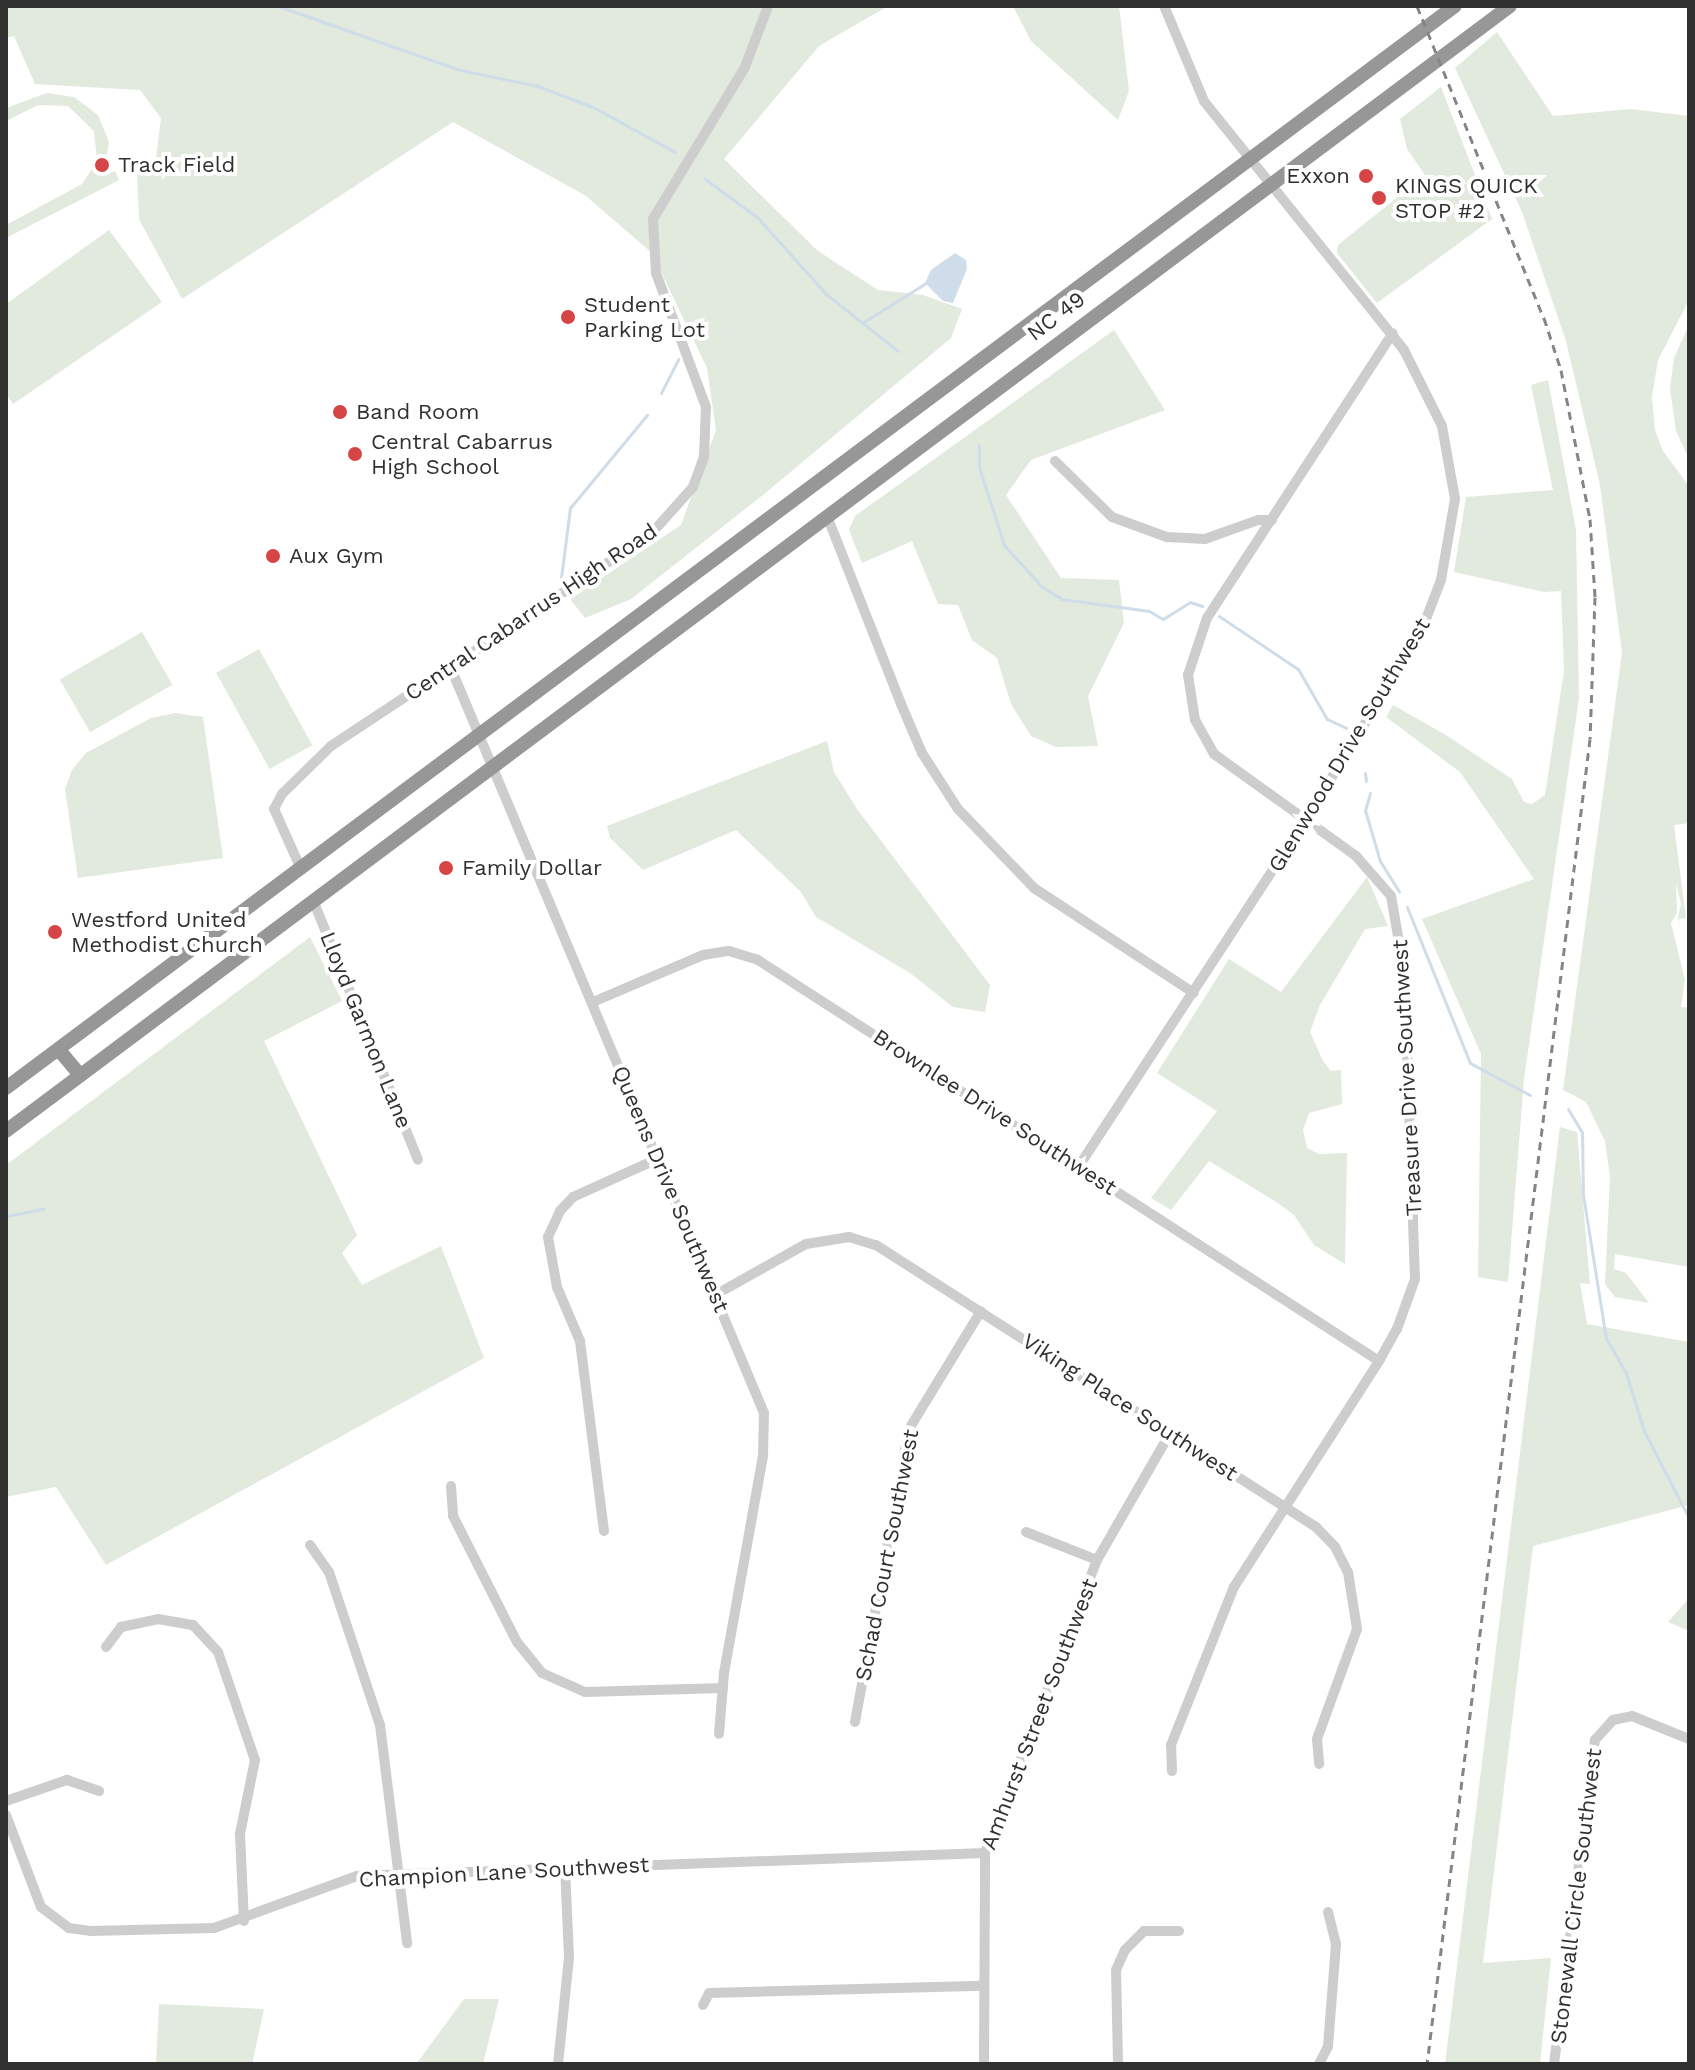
<!DOCTYPE html>
<style>
body{margin:0}
#map{position:relative;width:1695px;height:2070px;overflow:hidden;background:#fff;font-family:"Work Sans",sans-serif}
div>[style]{position:absolute}
[style*='--x']{left:calc(var(--x)*1px);top:calc(var(--y)*1px);width:calc(var(--w)*1px);rotate:calc(var(--a)*1deg)}
.green>*{inset:0;background:#e2e9dd;transform-origin:0 0}
.water>*{inset:0;background:#cedde9}
.stream>*{height:3px;margin:-1.5px;padding:0 1.5px;transform-origin:1.5px;border-radius:1.5px;background:#cedde9}
.minor>*{height:10px;margin:-5px;padding:0 5px;transform-origin:5px;border-radius:5px;background:#cdcdcd}
.highway>*{height:14px;margin:-7px;padding:0 7px;transform-origin:7px;border-radius:7px;background:#979797}
.rail>*{height:3px;margin-top:-1.5px;transform-origin:0;background:repeating-linear-gradient(90deg,#858585 0 8px,transparent 0 14px)}
.dots>*{width:22px;height:22px;translate:-50% -50%;box-sizing:border-box;border:4px solid #fff;border-radius:50%}
span{translate:-50% -50%;white-space:nowrap;text-align:center;line-height:1.15;-webkit-text-stroke:8px #fff;paint-order:stroke}
.poi-label{font-size:22px;color:#303030}
.left{translate:0 -50%;text-align:left}
.right{translate:-100% -50%;text-align:right}
.street-label{font-size:22px;color:#303030}
.frame{position:absolute;inset:0;border:8px solid #303030;pointer-events:none}
</style>
<div id="map">
<div class="green">
<div style="clip-path:polygon(6px 6px,888px 6px,819px 46px,724px 159px,818px 251px,878px 290px,923px 295px,962px 309px,951px 338px,763px 495px,631px 599px,585px 618px,570px 599px,681px 525px,716px 430px,707px 368px,652px 253px,586px 196px,453px 122px,182px 299px,139px 219px,137px 174px,156px 159px,161px 118px,140px 90px,35px 84px,14px 36px,6px 38px)"></div>
<div style="clip-path:polygon(1013px 6px,1119px 6px,1129px 91px,1118px 120px,1031px 41px)"></div>
<div style="clip-path:polygon(1497px 32px,1553px 116px,1631px 109px,1689px 116px,1689px 300px,1658px 360px,1652px 397px,1655px 430px,1663px 451px,1689px 486px,1689px 823px,1674px 825px,1686px 918px,1679px 919px,1680px 932px,1678px 917px,1681px 904px,1676px 883px,1677px 913px,1671px 923px,1685px 980px,1681px 1007px,1689px 1008px,1689px 1267px,1615px 1254px,1614px 1269px,1626px 1273px,1649px 1303px,1615px 1297px,1605px 1284px,1610px 1177px,1605px 1141px,1586px 1102px,1563px 1090px,1622px 653px,1600px 485px,1566px 341px,1522px 212px,1455px 68px)"></div>
<div style="clip-path:polygon(1441px 87px,1492px 219px,1377px 303px,1337px 253px,1338px 245px,1425px 175px,1407px 149px,1400px 119px)"></div>
<div style="clip-path:polygon(47px 93px,74px 97px,98px 115px,109px 142px,104px 175px,115px 171px,119px 180px,6px 238px,6px 225px,82px 184px,97px 161px,94px 131px,68px 106px,38px 105px,6px 121px,6px 108px)"></div>
<div style="clip-path:polygon(109px 230px,162px 302px,13px 404px,6px 394px,6px 304px)"></div>
<div style="clip-path:polygon(1689px 325px,1689px 459px,1676px 431px,1670px 389px,1674px 358px)"></div>
<div style="clip-path:polygon(1114px 330px,1165px 410px,1031px 460px,1006px 495px,1061px 578px,1119px 580px,1124px 623px,1088px 696px,1098px 746px,1056px 747px,1031px 736px,1011px 704px,997px 658px,972px 640px,958px 605px,938px 604px,912px 541px,862px 563px,849px 530px,855px 516px)"></div>
<div style="clip-path:polygon(1548px 380px,1576px 530px,1579px 698px,1524px 1079px,1508px 1282px,1478px 1277px,1481px 1054px,1422px 919px,1534px 879px,1460px 772px,1386px 717px,1393px 705px,1446px 735px,1512px 779px,1524px 802px,1532px 804px,1545px 795px,1564px 671px,1561px 591px,1544px 592px,1454px 572px,1466px 497px,1553px 490px,1531px 385px)"></div>
<div style="left:142px;top:632px;width:61px;height:95px;rotate:60deg"></div>
<div style="left:259px;top:649px;width:110px;height:49px;rotate:61deg"></div>
<div style="clip-path:polygon(175px 713px,203px 717px,223px 858px,78px 878px,65px 789px,72px 770px,86px 753px,151px 718px)"></div>
<div style="clip-path:polygon(827px 741px,834px 772px,857px 809px,990px 985px,985px 1012px,953px 1007px,910px 973px,816px 917px,801px 892px,736px 830px,643px 870px,610px 838px,607px 826px)"></div>
<div style="clip-path:polygon(1367px 877px,1388px 926px,1365px 929px,1320px 1005px,1310px 1032px,1323px 1061px,1331px 1071px,1341px 1070px,1342px 1104px,1309px 1113px,1303px 1130px,1307px 1148px,1319px 1154px,1347px 1153px,1345px 1264px,1314px 1245px,1294px 1215px,1278px 1203px,1209px 1161px,1171px 1210px,1151px 1198px,1217px 1111px,1157px 1073px,1229px 959px,1281px 992px)"></div>
<div style="clip-path:polygon(310px 937px,342px 1001px,264px 1041px,357px 1235px,342px 1253px,362px 1285px,441px 1246px,484px 1358px,106px 1565px,56px 1487px,6px 1497px,6px 1165px)"></div>
<div style="clip-path:polygon(1560px 1127px,1577px 1132px,1590px 1284px,1580px 1283px,1587px 1324px,1689px 1342px,1689px 1505px,1533px 1546px,1483px 1963px,1551px 1958px,1540px 2064px,1445px 2064px)"></div>
<div style="clip-path:polygon(1689px 1598px,1689px 1631px,1668px 1622px)"></div>
<div style="clip-path:polygon(464px 1999px,499px 1999px,483px 2064px,408px 2064px,417px 2063px)"></div>
<div style="clip-path:polygon(159px 2004px,264px 2009px,252px 2064px,156px 2064px)"></div>
</div>
<div class="water">
<div style="clip-path:polygon(955px 253px,966px 260px,967px 269px,953px 303px,943px 301px,925px 283px,931px 270px)"></div>
</div>
<div class="stream">
<div style="--x:278;--y:6;--w:193;--a:19.4"></div>
<div style="--x:460;--y:70;--w:80;--a:11.6"></div>
<div style="--x:538;--y:86;--w:61;--a:21.1"></div>
<div style="--x:595;--y:108;--w:91;--a:28.8"></div>
<div style="--x:705;--y:179;--w:66;--a:36.3"></div>
<div style="--x:758;--y:218;--w:102;--a:48.2"></div>
<div style="--x:826;--y:294;--w:92;--a:38.4"></div>
<div style="--x:862;--y:323;--w:75;--a:-32"></div>
<div style="--x:661;--y:393;--w:38;--a:-63"></div>
<div style="--x:979;--y:445;--w:22;--a:90"></div>
<div style="--x:979;--y:467;--w:82;--a:72.2"></div>
<div style="--x:1004;--y:545;--w:57;--a:47.9"></div>
<div style="--x:1042;--y:587;--w:23;--a:31"></div>
<div style="--x:1062;--y:599;--w:88;--a:7.9"></div>
<div style="--x:1149;--y:611;--w:16;--a:30"></div>
<div style="--x:1163;--y:619;--w:32;--a:-32"></div>
<div style="--x:1190;--y:602;--w:13;--a:18"></div>
<div style="--x:561;--y:578;--w:71;--a:-82.7"></div>
<div style="--x:570;--y:508;--w:121;--a:-50.4"></div>
<div style="--x:1219;--y:616;--w:95;--a:33.9"></div>
<div style="--x:1298;--y:669;--w:58;--a:59.9"></div>
<div style="--x:1327;--y:719;--w:21;--a:25"></div>
<div style="--x:1365;--y:773;--w:8;--a:83"></div>
<div style="--x:1370;--y:793;--w:18;--a:106"></div>
<div style="--x:1365;--y:810;--w:53;--a:73.6"></div>
<div style="--x:1380;--y:861;--w:36;--a:58"></div>
<div style="--x:1407;--y:907;--w:168;--a:68"></div>
<div style="--x:1470;--y:1063;--w:68;--a:28.1"></div>
<div style="--x:1568;--y:1109;--w:27;--a:59"></div>
<div style="--x:1582;--y:1132;--w:63;--a:89.1"></div>
<div style="--x:1583;--y:1195;--w:145;--a:80.9"></div>
<div style="--x:1606;--y:1338;--w:40;--a:60.3"></div>
<div style="--x:1626;--y:1373;--w:61;--a:72.8"></div>
<div style="--x:1644;--y:1431;--w:98;--a:62.7"></div>
<div style="--x:6;--y:1216;--w:38;--a:-11"></div>
</div>
<div class="minor">
<div style="--x:1055;--y:461;--w:80;--a:44.5"></div>
<div style="--x:1112;--y:517;--w:59;--a:20"></div>
<div style="--x:1167;--y:537;--w:38;--a:3"></div>
<div style="--x:1205;--y:539;--w:56;--a:-19.7"></div>
<div style="--x:1258;--y:520;--w:14;--a:0"></div>
<div style="--x:827;--y:516;--w:202;--a:68.5"></div>
<div style="--x:901;--y:704;--w:53;--a:66.8"></div>
<div style="--x:922;--y:753;--w:67;--a:57.3"></div>
<div style="--x:958;--y:809;--w:110;--a:46.1"></div>
<div style="--x:1034;--y:888;--w:191;--a:33.3"></div>
<div style="--x:450;--y:666;--w:810;--a:67.2"></div>
<div style="--x:764;--y:1413;--w:43;--a:91.3"></div>
<div style="--x:763;--y:1456;--w:220;--a:100.2"></div>
<div style="--x:724;--y:1673;--w:61;--a:94.7"></div>
<div style="--x:301;--y:869;--w:66;--a:-114.2"></div>
<div style="--x:274;--y:809;--w:17;--a:-62"></div>
<div style="--x:282;--y:794;--w:69;--a:-44.4"></div>
<div style="--x:331;--y:746;--w:384;--a:-33.5"></div>
<div style="--x:651;--y:534;--w:63;--a:-48.2"></div>
<div style="--x:693;--y:487;--w:33;--a:-70"></div>
<div style="--x:704;--y:456;--w:49;--a:-87.7"></div>
<div style="--x:706;--y:407;--w:143;--a:-110.5"></div>
<div style="--x:656;--y:273;--w:54;--a:-93.2"></div>
<div style="--x:653;--y:219;--w:178;--a:-58.8"></div>
<div style="--x:745;--y:67;--w:65;--a:-69.3"></div>
<div style="--x:313;--y:900;--w:280;--a:68"></div>
<div style="--x:593;--y:1002;--w:120;--a:-23.1"></div>
<div style="--x:703;--y:955;--w:26;--a:-9"></div>
<div style="--x:729;--y:951;--w:30;--a:17"></div>
<div style="--x:758;--y:960;--w:739;--a:32.85"></div>
<div style="--x:1079;--y:1166;--w:412;--a:-56.8"></div>
<div style="--x:1305;--y:821;--w:222;--a:-58.5"></div>
<div style="--x:1421;--y:632;--w:56;--a:-69"></div>
<div style="--x:1441;--y:580;--w:82;--a:-80.2"></div>
<div style="--x:1455;--y:499;--w:74;--a:-100.1"></div>
<div style="--x:1442;--y:426;--w:85;--a:-116.6"></div>
<div style="--x:1404;--y:350;--w:319;--a:-128.8"></div>
<div style="--x:1204;--y:101;--w:103;--a:-112.8"></div>
<div style="--x:715;--y:1295;--w:104;--a:-29.3"></div>
<div style="--x:806;--y:1244;--w:44;--a:-9.2"></div>
<div style="--x:849;--y:1237;--w:28;--a:17"></div>
<div style="--x:876;--y:1245;--w:523;--a:32.66"></div>
<div style="--x:1316;--y:1527;--w:28;--a:46"></div>
<div style="--x:1335;--y:1547;--w:28;--a:63"></div>
<div style="--x:1348;--y:1572;--w:58;--a:81"></div>
<div style="--x:1357;--y:1629;--w:117;--a:110"></div>
<div style="--x:1317;--y:1739;--w:25;--a:85"></div>
<div style="--x:451;--y:1486;--w:30;--a:86"></div>
<div style="--x:453;--y:1516;--w:141;--a:63.1"></div>
<div style="--x:517;--y:1642;--w:40;--a:51"></div>
<div style="--x:542;--y:1673;--w:47;--a:23.8"></div>
<div style="--x:585;--y:1692;--w:138;--a:-1.7"></div>
<div style="--x:604;--y:1531;--w:192;--a:-97.2"></div>
<div style="--x:580;--y:1341;--w:59;--a:-113.1"></div>
<div style="--x:557;--y:1287;--w:51;--a:-100.2"></div>
<div style="--x:548;--y:1237;--w:29;--a:-65"></div>
<div style="--x:560;--y:1211;--w:19;--a:-47"></div>
<div style="--x:573;--y:1197;--w:92;--a:-24.3"></div>
<div style="--x:1026;--y:1532;--w:76;--a:21.5"></div>
<div style="--x:310;--y:1545;--w:33;--a:55"></div>
<div style="--x:329;--y:1572;--w:161;--a:71.6"></div>
<div style="--x:380;--y:1725;--w:220;--a:82.9"></div>
<div style="--x:106;--y:1647;--w:25;--a:-53"></div>
<div style="--x:121;--y:1627;--w:38;--a:-12"></div>
<div style="--x:158;--y:1619;--w:36;--a:10"></div>
<div style="--x:193;--y:1625;--w:37;--a:47"></div>
<div style="--x:218;--y:1652;--w:114;--a:71.1"></div>
<div style="--x:255;--y:1760;--w:76;--a:101.5"></div>
<div style="--x:240;--y:1834;--w:87;--a:87.4"></div>
<div style="--x:855;--y:1722;--w:298;--a:-79.6"></div>
<div style="--x:909;--y:1429;--w:138;--a:-58.6"></div>
<div style="--x:1172;--y:1771;--w:26;--a:-92"></div>
<div style="--x:1171;--y:1745;--w:170;--a:-68.3"></div>
<div style="--x:1234;--y:1587;--w:269;--a:-57.3"></div>
<div style="--x:1379;--y:1361;--w:37;--a:-61"></div>
<div style="--x:1397;--y:1329;--w:53;--a:-70.2"></div>
<div style="--x:1415;--y:1279;--w:308;--a:-92"></div>
<div style="--x:1404;--y:971;--w:76;--a:-99.8"></div>
<div style="--x:1391;--y:896;--w:53;--a:-131.2"></div>
<div style="--x:1356;--y:856;--w:175;--a:-144.3"></div>
<div style="--x:1214;--y:754;--w:39;--a:-119"></div>
<div style="--x:1195;--y:720;--w:46;--a:-98.8"></div>
<div style="--x:1188;--y:675;--w:60;--a:-71.6"></div>
<div style="--x:1207;--y:618;--w:340;--a:-56.9"></div>
<div style="--x:6;--y:1801;--w:65;--a:-19"></div>
<div style="--x:67;--y:1780;--w:34;--a:19"></div>
<div style="--x:6;--y:1815;--w:98;--a:69.2"></div>
<div style="--x:41;--y:1907;--w:35;--a:37"></div>
<div style="--x:69;--y:1928;--w:21;--a:8"></div>
<div style="--x:90;--y:1931;--w:124;--a:-1.4"></div>
<div style="--x:214;--y:1928;--w:152;--a:-20"></div>
<div style="--x:357;--y:1876;--w:628;--a:-2.1"></div>
<div style="--x:703;--y:2005;--w:13;--a:-63"></div>
<div style="--x:709;--y:1993;--w:274;--a:-1.5"></div>
<div style="--x:558;--y:2064;--w:107;--a:-84.1"></div>
<div style="--x:569;--y:1958;--w:90;--a:-92.5"></div>
<div style="--x:984;--y:2064;--w:211;--a:-89.7"></div>
<div style="--x:985;--y:1853;--w:314;--a:-69.1"></div>
<div style="--x:1097;--y:1560;--w:146;--a:-60.1"></div>
<div style="--x:1118;--y:2064;--w:94;--a:-91.2"></div>
<div style="--x:1116;--y:1970;--w:22;--a:-66"></div>
<div style="--x:1125;--y:1950;--w:27;--a:-45"></div>
<div style="--x:1144;--y:1931;--w:35;--a:0"></div>
<div style="--x:1319;--y:2064;--w:20;--a:-63"></div>
<div style="--x:1328;--y:2046;--w:102;--a:-85.5"></div>
<div style="--x:1336;--y:1944;--w:33;--a:-104"></div>
<div style="--x:1554;--y:2064;--w:327;--a:-82.8"></div>
<div style="--x:1595;--y:1740;--w:27;--a:-48"></div>
<div style="--x:1613;--y:1720;--w:19;--a:-12"></div>
<div style="--x:1632;--y:1716;--w:61;--a:22"></div>
</div>
<div class="highway">
<div style="--x:59;--y:1050;--w:33;--a:50"></div>
<div style="--x:6;--y:1088;--w:1808;--a:-36.75"></div>
<div style="--x:6;--y:1131;--w:1878;--a:-36.8"></div>
</div>
<div class="rail">
<div style="--x:1417;--y:6;--w:337;--a:67.9"></div>
<div style="--x:1544;--y:318;--w:55;--a:71.9"></div>
<div style="--x:1561;--y:370;--w:152;--a:79"></div>
<div style="--x:1590;--y:519;--w:78;--a:86.3"></div>
<div style="--x:1595;--y:597;--w:142;--a:92"></div>
<div style="--x:1590;--y:739;--w:1335;--a:97.01"></div>
</div>
<div class="dots">
<div style="left:102px;top:165px;background:#d54546"></div>
<div style="left:1366px;top:176px;background:#d54546"></div>
<div style="left:1379px;top:198px;background:#d54546"></div>
<div style="left:568px;top:317px;background:#d54546"></div>
<div style="left:340px;top:412px;background:#d54546"></div>
<div style="left:355px;top:454px;background:#d54546"></div>
<div style="left:273px;top:556px;background:#d54546"></div>
<div style="left:446px;top:868px;background:#d54546"></div>
<div style="left:55px;top:932px;background:#d54546"></div>
</div>
<div class="poi-label">
<span class="left" style="left:118px;top:165px">Track Field</span>
<span class="right" style="left:1350px;top:176px">Exxon</span>
<span class="left" style="left:1395px;top:198px">KINGS QUICK<br>STOP #2</span>
<span class="left" style="left:584px;top:317px">Student<br>Parking Lot</span>
<span class="left" style="left:356px;top:412px">Band Room</span>
<span class="left" style="left:371px;top:454px">Central Cabarrus<br>High School</span>
<span class="left" style="left:289px;top:556px">Aux Gym</span>
<span class="left" style="left:462px;top:868px">Family Dollar</span>
<span class="left" style="left:71px;top:932px">Westford United<br>Methodist Church</span>
</div>
<div class="street-label">
<span style="left:1056px;top:316px;rotate:-37deg">NC 49</span>
<span style="left:531px;top:612px;rotate:-34deg">Central Cabarrus High Road</span>
<span style="left:1349px;top:745px;rotate:-59deg">Glenwood Drive Southwest</span>
<span style="left:366px;top:1030px;rotate:68deg">Lloyd Garmon Lane</span>
<span style="left:1407px;top:1078px;rotate:-93deg">Treasure Drive Southwest</span>
<span style="left:995px;top:1112px;rotate:33deg">Brownlee Drive Southwest</span>
<span style="left:671px;top:1189px;rotate:67deg">Queens Drive Southwest</span>
<span style="left:1130px;top:1407px;rotate:33deg">Viking Place Southwest</span>
<span style="left:887px;top:1555px;rotate:-79deg">Schad Court Southwest</span>
<span style="left:1039px;top:1714px;rotate:-69deg">Amhurst Street Southwest</span>
<span style="left:504px;top:1872px;rotate:-3deg">Champion Lane Southwest</span>
<span style="left:1576px;top:1896px;rotate:-83deg">Stonewall Circle Southwest</span>
</div>
<div class="frame"></div>
</div>
